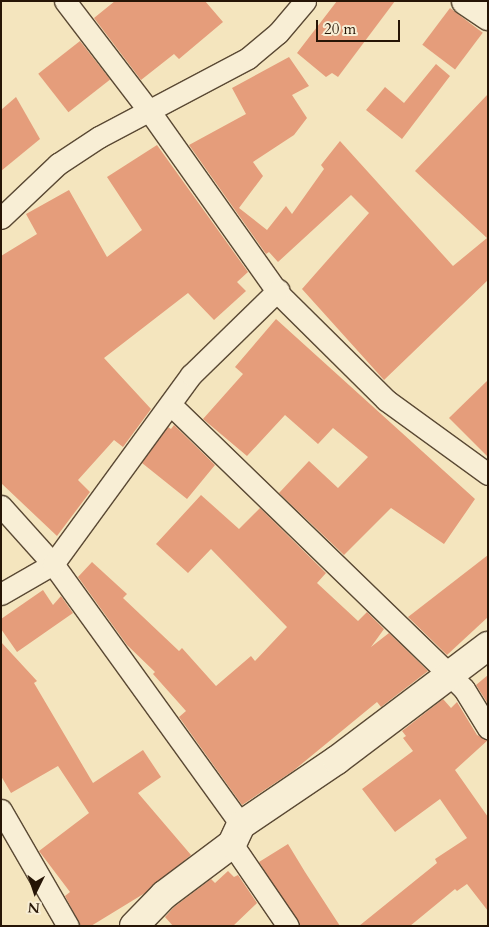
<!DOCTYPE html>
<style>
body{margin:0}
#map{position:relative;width:489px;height:927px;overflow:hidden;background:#f4e5be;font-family:Cardo,serif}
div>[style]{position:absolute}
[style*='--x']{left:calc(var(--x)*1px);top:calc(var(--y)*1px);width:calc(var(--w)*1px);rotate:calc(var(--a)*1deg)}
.building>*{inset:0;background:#e59d7b;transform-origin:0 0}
.roads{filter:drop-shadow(1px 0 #5a4934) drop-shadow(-1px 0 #5a4934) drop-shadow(0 1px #5a4934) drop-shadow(0 -1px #5a4934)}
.minor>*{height:21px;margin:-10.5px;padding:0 10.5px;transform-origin:10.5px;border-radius:10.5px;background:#f8eed5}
.tertiary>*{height:28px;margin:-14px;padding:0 14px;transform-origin:14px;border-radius:14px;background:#f8eed5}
span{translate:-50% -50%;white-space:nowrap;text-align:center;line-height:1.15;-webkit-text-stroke:4px #f8eed5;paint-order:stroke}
.frame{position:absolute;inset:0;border:2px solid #261506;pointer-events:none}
.north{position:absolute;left:10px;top:867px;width:50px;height:50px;-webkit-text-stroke:4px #f8eed5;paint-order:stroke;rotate:184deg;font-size:14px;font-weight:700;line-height:20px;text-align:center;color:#261506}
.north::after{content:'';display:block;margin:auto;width:18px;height:22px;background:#261506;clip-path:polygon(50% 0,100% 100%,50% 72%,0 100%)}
.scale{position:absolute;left:316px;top:20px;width:84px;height:22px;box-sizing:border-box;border:2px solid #261506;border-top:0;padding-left:6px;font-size:15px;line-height:18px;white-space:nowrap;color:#261506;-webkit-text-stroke:4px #f8eed5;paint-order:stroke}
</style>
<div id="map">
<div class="building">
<div style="clip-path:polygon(115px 1px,205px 1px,223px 22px,179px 59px,174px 54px,141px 80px,94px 18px)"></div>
<div style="clip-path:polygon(337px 1px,395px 1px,338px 77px,332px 73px,326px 77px,297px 53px)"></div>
<div style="left:450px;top:8px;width:41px;height:46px;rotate:37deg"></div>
<div style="left:80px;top:41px;width:49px;height:53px;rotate:52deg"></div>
<div style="clip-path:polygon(289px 57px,309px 86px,292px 95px,307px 118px,294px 135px,253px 162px,263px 176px,239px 208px,267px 230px,286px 206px,292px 214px,324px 169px,321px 165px,340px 141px,453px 266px,487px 238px,415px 171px,488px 94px,488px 280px,384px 380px,302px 289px,369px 213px,351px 195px,278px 262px,269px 252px,266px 254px,189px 145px,246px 114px,232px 88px)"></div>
<div style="clip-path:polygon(436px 64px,450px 76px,402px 139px,366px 110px,385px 87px,404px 103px)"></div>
<div style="clip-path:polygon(16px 97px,40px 139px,1px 171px,1px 110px)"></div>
<div style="clip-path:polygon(157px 145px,248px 272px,237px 282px,246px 291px,214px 320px,188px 293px,104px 358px,151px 409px,123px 447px,114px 440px,78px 480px,90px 492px,57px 536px,1px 483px,1px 256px,37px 234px,26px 214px,69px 190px,107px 257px,142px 230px,107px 177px)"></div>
<div style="clip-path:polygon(276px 319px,475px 499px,444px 544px,391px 508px,344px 555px,279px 493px,309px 461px,338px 488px,368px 457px,333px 428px,318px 444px,285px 415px,247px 456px,203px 419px,243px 374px,235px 367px)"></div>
<div style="clip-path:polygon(488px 380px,488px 457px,449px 418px)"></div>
<div style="clip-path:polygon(174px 425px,215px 465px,187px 499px,142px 463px,168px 427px,171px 429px)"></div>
<div style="clip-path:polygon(201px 495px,239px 529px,260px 508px,326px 573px,317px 583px,358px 621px,367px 612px,384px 629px,371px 647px,389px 633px,428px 671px,381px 707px,377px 702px,293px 771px,242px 805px,179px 717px,186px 711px,153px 674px,155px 672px,127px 645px,78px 577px,92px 562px,127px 594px,123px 598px,179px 651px,182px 648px,216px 686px,251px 656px,255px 661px,287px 627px,211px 549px,188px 573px,156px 544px)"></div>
<div style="clip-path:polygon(488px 555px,488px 617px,447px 655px,408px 617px)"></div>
<div style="clip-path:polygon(43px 590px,53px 605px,61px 596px,73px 613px,17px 652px,1px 629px,1px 619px)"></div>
<div style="clip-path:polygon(1px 642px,37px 681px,34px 683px,93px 783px,143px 750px,161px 777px,138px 793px,191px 855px,145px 893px,91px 926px,81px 926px,65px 896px,70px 892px,39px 851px,89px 813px,58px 766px,11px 793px,1px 776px)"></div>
<div style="clip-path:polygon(488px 675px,488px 704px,476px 685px)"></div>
<div style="clip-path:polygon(443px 699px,451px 708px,457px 702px,477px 735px,488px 740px,455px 770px,488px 817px,488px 911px,467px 884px,457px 891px,455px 889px,410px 926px,359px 926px,437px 863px,435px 859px,467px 838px,440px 799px,395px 832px,362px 789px,413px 751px,403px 738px,406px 736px,402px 731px)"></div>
<div style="clip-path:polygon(288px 844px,305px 872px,340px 926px,300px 926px,259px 862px)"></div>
<div style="clip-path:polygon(228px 871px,234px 877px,238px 875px,257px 903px,233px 926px,173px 926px,165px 917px,174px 907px,211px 879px,215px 883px)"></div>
</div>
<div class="roads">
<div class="minor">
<div style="--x:65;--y:1;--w:140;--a:52.6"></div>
<div style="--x:150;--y:112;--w:222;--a:54.7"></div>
<div style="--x:278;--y:293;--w:152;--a:44.7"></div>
<div style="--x:386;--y:400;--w:126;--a:36"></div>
<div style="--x:1;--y:218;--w:79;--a:-43.5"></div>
<div style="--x:58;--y:164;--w:49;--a:-33.4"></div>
<div style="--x:99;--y:137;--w:169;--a:-27.9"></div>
<div style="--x:248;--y:58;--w:39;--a:-40"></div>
<div style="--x:278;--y:33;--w:42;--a:-49.8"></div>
<div style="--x:171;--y:405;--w:390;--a:44.1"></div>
<div style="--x:451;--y:676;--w:18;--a:45"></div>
<div style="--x:464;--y:689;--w:46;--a:58.4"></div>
<div style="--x:1;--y:506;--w:78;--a:48.1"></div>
<div style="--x:53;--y:564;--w:322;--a:54.2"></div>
<div style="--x:1;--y:594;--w:60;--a:-30"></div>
<div style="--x:53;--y:564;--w:234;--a:-53.9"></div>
<div style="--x:191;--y:375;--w:122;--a:-44.3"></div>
<div style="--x:1;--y:810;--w:134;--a:60"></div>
<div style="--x:232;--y:844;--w:99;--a:55.7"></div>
</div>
<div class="tertiary">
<div style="--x:466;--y:1;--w:27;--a:34"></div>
<div style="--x:134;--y:926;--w:43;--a:-45.9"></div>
<div style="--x:164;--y:895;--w:85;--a:-36.9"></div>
<div style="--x:232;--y:844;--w:21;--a:-65"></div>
<div style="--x:241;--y:825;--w:116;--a:-34.1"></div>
<div style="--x:337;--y:760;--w:189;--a:-37.1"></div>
</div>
</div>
<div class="frame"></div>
<div class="north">N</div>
<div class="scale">20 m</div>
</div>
